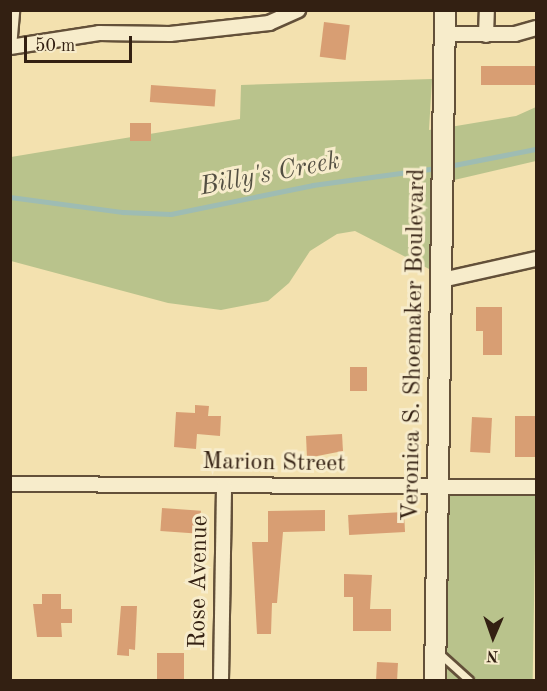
<!DOCTYPE html>
<style>
body{margin:0}
#map{position:relative;width:547px;height:691px;overflow:hidden;background:#f3e1af;font-family:"Old Standard TT",serif}
div>[style]{position:absolute}
[style*='--x']{left:calc(var(--x)*1px);top:calc(var(--y)*1px);width:calc(var(--w)*1px);rotate:calc(var(--a)*1deg)}
.green>*{inset:0;background:#b9c38c;transform-origin:0 0}
.stream>*{height:4.5px;margin:-2.25px;padding:0 2.25px;transform-origin:2.25px;border-radius:2.25px;background:#9ebcb3}
.building>*{inset:0;background:#d89e73;transform-origin:0 0}
.roads{filter:drop-shadow(2px 0 #635039) drop-shadow(-2px 0 #635039) drop-shadow(0 2px #635039) drop-shadow(0 -2px #635039)}
.lane>*{height:7px;margin:-3.5px;padding:0 3.5px;transform-origin:3.5px;border-radius:3.5px;background:#f7eccb}
.street>*{height:14px;margin:-7px;padding:0 7px;transform-origin:7px;border-radius:7px;background:#f7eccb}
.secondary>*{height:20px;margin:-10px;padding:0 10px;transform-origin:10px;border-radius:10px;background:#f7eccb}
span{translate:-50% -50%;white-space:nowrap;text-align:center;line-height:1.15;-webkit-text-stroke:6px #f7eccb;paint-order:stroke}
.street-label{font-size:24px;color:#332012}
.water-label{font-size:26px;color:#534f42;font-style:italic}
.frame{position:absolute;inset:0;border:12px solid #332012;pointer-events:none}
.north{position:absolute;left:463px;top:607px;width:60px;height:60px;-webkit-text-stroke:4px #f7eccb;paint-order:stroke;rotate:182deg;font-size:16px;font-weight:700;line-height:24px;text-align:center;color:#332012}
.north::after{content:'';display:block;margin:auto;width:21px;height:27px;background:#332012;clip-path:polygon(50% 0,100% 100%,50% 72%,0 100%)}
.scale{position:absolute;left:24px;top:36px;width:108px;height:27px;box-sizing:border-box;border:3px solid #332012;border-top:0;padding-left:8px;font-size:18px;line-height:21px;white-space:nowrap;color:#332012;-webkit-text-stroke:4px #f7eccb;paint-order:stroke}
</style>
<div id="map">
<div class="green">
<div style="clip-path:polygon(432px 79px,429px 130px,435px 129px,433px 271px,355px 231px,337px 234px,310px 251px,289px 283px,268px 301px,221px 310px,168px 303px,11px 261px,11px 157px,240px 119px,241px 85px)"></div>
<div style="clip-path:polygon(536px 107px,536px 161px,450px 181px,450px 127px,516px 116px)"></div>
<div style="left:446px;top:488px;width:90px;height:192px;rotate:1deg"></div>
</div>
<div class="stream">
<div style="--x:449;--y:166;--w:89;--a:-11.1"></div>
<div style="--x:10;--y:197;--w:114;--a:7.6"></div>
<div style="--x:123;--y:212;--w:48;--a:2.4"></div>
<div style="--x:171;--y:214;--w:145;--a:-11.5"></div>
<div style="--x:313;--y:185;--w:125;--a:-7.8"></div>
</div>
<div class="building">
<div style="left:324px;top:22px;width:26px;height:35px;rotate:7deg"></div>
<div style="left:537px;top:66px;width:19px;height:56px;rotate:90deg"></div>
<div style="left:151px;top:85px;width:65px;height:17px;rotate:4deg"></div>
<div style="left:130px;top:123px;width:21px;height:18px"></div>
<div style="clip-path:polygon(476px 307px,502px 307px,502px 355px,483px 355px,483px 331px,476px 331px)"></div>
<div style="left:350px;top:367px;width:17px;height:24px"></div>
<div style="clip-path:polygon(195px 405px,209px 406px,208px 416px,221px 416px,220px 436px,197px 434px,196px 449px,174px 447px,176px 412px,195px 413px)"></div>
<div style="left:537px;top:416px;width:41px;height:22px;rotate:90deg"></div>
<div style="left:472px;top:417px;width:20px;height:35px;rotate:3deg"></div>
<div style="clip-path:polygon(342px 434px,343px 451px,307px 458px,306px 436px)"></div>
<div style="left:162px;top:508px;width:39px;height:23px;rotate:4deg"></div>
<div style="clip-path:polygon(325px 510px,325px 531px,283px 532px,277px 603px,272px 603px,271px 634px,257px 634px,252px 542px,268px 542px,268px 511px)"></div>
<div style="left:404px;top:512px;width:20px;height:56px;rotate:87deg"></div>
<div style="clip-path:polygon(344px 574px,372px 575px,370px 609px,391px 609px,391px 631px,353px 631px,353px 597px,344px 597px)"></div>
<div style="clip-path:polygon(42px 594px,61px 594px,61px 609px,72px 609px,72px 623px,61px 623px,62px 637px,37px 637px,33px 604px,42px 604px)"></div>
<div style="clip-path:polygon(121px 606px,137px 606px,135px 650px,129px 649px,129px 656px,117px 655px)"></div>
<div style="left:157px;top:653px;width:27px;height:28px"></div>
<div style="left:377px;top:662px;width:21px;height:19px;rotate:3deg"></div>
</div>
<div class="roads">
<div class="lane">
<div style="--x:12;--y:47;--w:37;--a:-85"></div>
<div style="--x:440;--y:654;--w:39;--a:42"></div>
</div>
<div class="street">
<div style="--x:445;--y:34;--w:70;--a:0"></div>
<div style="--x:515;--y:34;--w:22;--a:-16"></div>
<div style="--x:486;--y:35;--w:25;--a:-88"></div>
<div style="--x:10;--y:47;--w:90;--a:-8.9"></div>
<div style="--x:99;--y:33;--w:71;--a:0.8"></div>
<div style="--x:170;--y:34;--w:100;--a:-6.3"></div>
<div style="--x:269;--y:23;--w:32;--a:-24"></div>
<div style="--x:442;--y:280;--w:96;--a:-12.6"></div>
<div style="--x:10;--y:484;--w:526;--a:0.33"></div>
<div style="--x:221;--y:680;--w:195;--a:-89.1"></div>
</div>
<div class="secondary">
<div style="--x:435;--y:680;--w:670;--a:-89.14"></div>
</div>
</div>
<div class="street-label">
<span style="left:415px;top:345px;rotate:-89deg">Veronica S. Shoemaker Boulevard</span>
<span style="left:274px;top:464px;rotate:1deg">Marion Street</span>
<span style="left:200px;top:582px;rotate:-89deg">Rose Avenue</span>
</div>
<div class="water-label">
<span style="left:270px;top:175px;rotate:-11deg">Billy's Creek</span>
</div>
<div class="frame"></div>
<div class="north">N</div>
<div class="scale">50 m</div>
</div>
